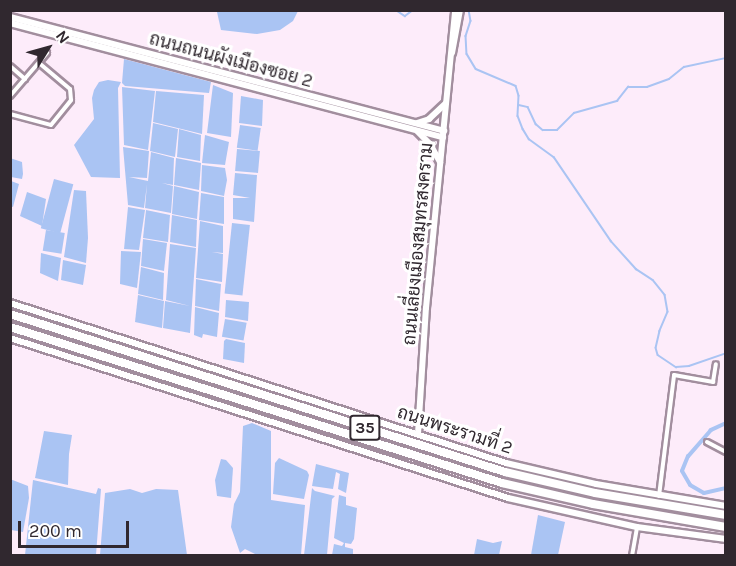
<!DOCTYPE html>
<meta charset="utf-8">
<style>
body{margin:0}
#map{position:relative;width:736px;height:566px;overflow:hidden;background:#fdecfa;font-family:Karla,Sarabun,sans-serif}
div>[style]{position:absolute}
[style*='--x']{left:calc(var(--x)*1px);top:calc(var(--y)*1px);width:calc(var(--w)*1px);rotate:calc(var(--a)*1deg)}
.water>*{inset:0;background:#aac4f3;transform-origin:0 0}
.stream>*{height:1.5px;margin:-0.75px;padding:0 0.75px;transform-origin:0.75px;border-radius:0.75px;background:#aac4f3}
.canal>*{height:4px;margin:-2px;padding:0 2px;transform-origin:2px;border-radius:2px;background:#aac4f3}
.roads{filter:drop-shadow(2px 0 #a28e9e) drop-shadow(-2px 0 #a28e9e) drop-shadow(0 2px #a28e9e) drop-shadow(0 -2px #a28e9e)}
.street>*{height:4px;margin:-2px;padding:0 2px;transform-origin:2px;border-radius:2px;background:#fff}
.secondary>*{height:6px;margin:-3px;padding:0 3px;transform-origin:3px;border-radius:3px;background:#fff}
.highway>*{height:8px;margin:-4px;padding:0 4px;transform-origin:4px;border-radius:4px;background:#fff}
span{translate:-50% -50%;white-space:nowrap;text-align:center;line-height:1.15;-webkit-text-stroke:6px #fff;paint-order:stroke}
.shield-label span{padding:2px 4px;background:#fff;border:2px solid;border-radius:4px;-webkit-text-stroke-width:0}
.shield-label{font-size:16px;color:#30282f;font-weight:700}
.street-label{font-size:18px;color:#30282f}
.frame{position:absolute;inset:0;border:12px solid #30282f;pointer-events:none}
.north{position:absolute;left:18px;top:18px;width:60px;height:60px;-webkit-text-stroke:4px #fff;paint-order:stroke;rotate:53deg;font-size:16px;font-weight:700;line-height:24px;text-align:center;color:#30282f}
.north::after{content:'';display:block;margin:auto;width:21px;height:27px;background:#30282f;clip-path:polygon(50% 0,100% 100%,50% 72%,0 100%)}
.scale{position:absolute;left:18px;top:521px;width:111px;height:27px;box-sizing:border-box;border:3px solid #30282f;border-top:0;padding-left:8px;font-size:18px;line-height:21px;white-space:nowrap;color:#30282f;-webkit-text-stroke:4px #fff;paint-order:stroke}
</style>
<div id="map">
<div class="water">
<div style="clip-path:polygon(224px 11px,298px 10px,298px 11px,293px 21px,280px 30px,257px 34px,221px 30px,217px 12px)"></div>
<div style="clip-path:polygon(124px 59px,211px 82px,209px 93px,125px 86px,122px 83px)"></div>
<div style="clip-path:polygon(108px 80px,121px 82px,118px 88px,120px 178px,91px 177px,74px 145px,94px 119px,92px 98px,94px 90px,99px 82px)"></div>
<div style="clip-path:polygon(213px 85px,233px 93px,231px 137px,207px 133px)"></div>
<div style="clip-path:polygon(122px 87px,155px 91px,148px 150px,124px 145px)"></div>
<div style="clip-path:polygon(156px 91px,204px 95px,202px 134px,153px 122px)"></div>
<div style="clip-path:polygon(241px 96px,263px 100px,262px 126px,239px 123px)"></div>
<div style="clip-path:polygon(153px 123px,178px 129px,175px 157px,150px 151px)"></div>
<div style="left:240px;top:125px;width:21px;height:23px;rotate:8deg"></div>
<div style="clip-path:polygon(179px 129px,201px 135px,200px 161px,177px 157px)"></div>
<div style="clip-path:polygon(205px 135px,229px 142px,225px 165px,202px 163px)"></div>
<div style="clip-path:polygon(123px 147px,149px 151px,147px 178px,129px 177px,148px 181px,151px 152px,174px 158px,173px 185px,162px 183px,173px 186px,171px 213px,145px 208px,147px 184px,144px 208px,128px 205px)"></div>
<div style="left:237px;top:149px;width:23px;height:22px;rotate:5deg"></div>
<div style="clip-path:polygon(10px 158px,22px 162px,23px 174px,22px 179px,11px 177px,11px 181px,19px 184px,13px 207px,10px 206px)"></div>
<div style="clip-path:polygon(176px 158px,201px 163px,199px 190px,174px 185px)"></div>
<div style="clip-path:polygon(202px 165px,225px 168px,227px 180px,224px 196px,201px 191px)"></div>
<div style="clip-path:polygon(235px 173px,257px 175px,254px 222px,233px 219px,233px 198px,250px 198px,233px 195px)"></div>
<div style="left:54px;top:179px;width:20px;height:51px;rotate:15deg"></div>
<div style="clip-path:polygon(174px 186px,199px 192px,197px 219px,172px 214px)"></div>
<div style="clip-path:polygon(74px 190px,86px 191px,88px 238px,86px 263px,64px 257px)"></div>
<div style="clip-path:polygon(27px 192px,46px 199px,42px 226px,20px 216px)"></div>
<div style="clip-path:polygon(201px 193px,224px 197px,224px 224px,199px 220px)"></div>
<div style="clip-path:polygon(128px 207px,145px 210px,139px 250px,124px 249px)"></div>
<div style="clip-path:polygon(146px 210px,170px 215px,168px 242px,143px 238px)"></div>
<div style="clip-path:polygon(172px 215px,197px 220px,196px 247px,170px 242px)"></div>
<div style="clip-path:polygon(200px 221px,223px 226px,223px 253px,212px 252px,223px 254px,222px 282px,196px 278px)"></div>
<div style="left:232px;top:223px;width:18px;height:71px;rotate:6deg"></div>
<div style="left:46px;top:230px;width:19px;height:21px;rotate:9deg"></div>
<div style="clip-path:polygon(143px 239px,167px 243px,164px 271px,141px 266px)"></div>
<div style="clip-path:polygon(170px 244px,196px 248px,190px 333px,163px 328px,165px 301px,190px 306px,166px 300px)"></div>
<div style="clip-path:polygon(121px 251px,141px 252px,137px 288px,120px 284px)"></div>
<div style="clip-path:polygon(41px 253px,61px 258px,58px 281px,40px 273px)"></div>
<div style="clip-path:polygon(63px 260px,86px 265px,83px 285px,61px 280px)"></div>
<div style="clip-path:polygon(141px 267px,164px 273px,163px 300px,138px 294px)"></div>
<div style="clip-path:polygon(196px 279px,221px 284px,219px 311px,195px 306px)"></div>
<div style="clip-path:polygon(138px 295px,164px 301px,162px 328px,135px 322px)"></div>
<div style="clip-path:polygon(226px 300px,249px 302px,248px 321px,225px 317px)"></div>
<div style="clip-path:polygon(195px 307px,219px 313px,217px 337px,203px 334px,202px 338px,194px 335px)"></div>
<div style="left:225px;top:319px;width:22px;height:18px;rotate:10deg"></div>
<div style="clip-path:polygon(226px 339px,245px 343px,244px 363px,223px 359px,224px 341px)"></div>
<div style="clip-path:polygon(252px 423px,271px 431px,271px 500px,305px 505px,301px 555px,257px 555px,245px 549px,240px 553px,231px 527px,234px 504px,240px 492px,243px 426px)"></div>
<div style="clip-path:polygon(44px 431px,72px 435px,69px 454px,68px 485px,35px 478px)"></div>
<div style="clip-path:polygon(279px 458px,307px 471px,309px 475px,304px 499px,273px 494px,275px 463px)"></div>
<div style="clip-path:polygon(221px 459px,226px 460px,233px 468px,231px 498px,217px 496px,215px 480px)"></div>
<div style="clip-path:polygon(316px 464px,349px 473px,346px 493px,338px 489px,340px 474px,336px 472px,333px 489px,312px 486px)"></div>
<div style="clip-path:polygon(10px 479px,28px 486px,29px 498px,23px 532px,11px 530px)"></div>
<div style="clip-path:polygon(33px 480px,96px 494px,98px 488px,101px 489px,96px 555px,25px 555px)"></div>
<div style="clip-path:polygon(312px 488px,315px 491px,335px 496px,332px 499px,327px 555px,304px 555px)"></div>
<div style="clip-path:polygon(130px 489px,142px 493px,156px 489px,178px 490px,187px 555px,100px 555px,105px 493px)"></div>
<div style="clip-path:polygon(339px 495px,346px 497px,346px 505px,357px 508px,354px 539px,351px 544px,345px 543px,345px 547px,353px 549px,353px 555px,332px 555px,334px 544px,342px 546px,344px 543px,334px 538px)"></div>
<div style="clip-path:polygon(538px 515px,565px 522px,558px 555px,531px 555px)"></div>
<div style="clip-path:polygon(477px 539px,493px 543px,502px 541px,499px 555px,474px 555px)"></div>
</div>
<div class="stream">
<div style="--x:396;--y:10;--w:11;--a:34"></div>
<div style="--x:405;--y:16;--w:10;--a:-37"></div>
<div style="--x:469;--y:10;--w:11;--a:80"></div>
<div style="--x:471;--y:21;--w:16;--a:108"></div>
<div style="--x:466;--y:36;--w:18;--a:87"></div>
<div style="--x:467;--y:54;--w:17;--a:59"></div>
<div style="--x:476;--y:69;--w:43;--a:23"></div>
<div style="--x:516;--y:86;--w:10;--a:73"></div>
<div style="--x:519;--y:96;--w:20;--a:93"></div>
<div style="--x:518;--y:116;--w:14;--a:69"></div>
<div style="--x:523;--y:129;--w:12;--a:59"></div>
<div style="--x:529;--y:139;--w:31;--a:36"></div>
<div style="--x:554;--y:157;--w:102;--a:55.8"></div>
<div style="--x:611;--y:241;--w:38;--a:48"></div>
<div style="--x:636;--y:269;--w:20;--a:33"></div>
<div style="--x:653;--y:280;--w:19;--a:51"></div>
<div style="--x:665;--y:295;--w:17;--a:80"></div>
<div style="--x:668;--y:312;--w:21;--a:113"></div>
<div style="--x:660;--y:331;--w:17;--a:103"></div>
<div style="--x:656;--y:348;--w:7;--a:74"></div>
<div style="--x:658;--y:355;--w:22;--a:34"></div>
<div style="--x:676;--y:367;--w:13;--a:-4"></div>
<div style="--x:689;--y:366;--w:39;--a:-19"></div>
<div style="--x:519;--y:105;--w:9;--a:13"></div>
<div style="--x:528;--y:107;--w:19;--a:65"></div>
<div style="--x:536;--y:124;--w:9;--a:41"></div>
<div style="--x:543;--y:130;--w:14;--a:0"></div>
<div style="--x:557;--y:130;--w:24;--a:-45"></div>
<div style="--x:574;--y:113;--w:45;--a:-15.6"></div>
<div style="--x:617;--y:101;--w:18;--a:-52"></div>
<div style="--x:628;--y:87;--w:19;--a:0"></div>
<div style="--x:647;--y:87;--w:23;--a:-20"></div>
<div style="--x:669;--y:79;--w:19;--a:-39"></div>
<div style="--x:684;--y:67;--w:43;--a:-12.1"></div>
</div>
<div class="canal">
<div style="--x:726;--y:423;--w:17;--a:155"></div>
<div style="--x:711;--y:430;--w:35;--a:131"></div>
<div style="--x:688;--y:456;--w:16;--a:112"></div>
<div style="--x:682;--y:471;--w:16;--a:60"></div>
<div style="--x:690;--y:485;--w:16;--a:30"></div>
<div style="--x:704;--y:493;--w:23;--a:-13"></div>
</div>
<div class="roads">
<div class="street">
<div style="--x:10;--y:66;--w:20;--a:41"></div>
<div style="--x:10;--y:96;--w:57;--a:-49.3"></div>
<div style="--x:10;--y:114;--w:42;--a:15"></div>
<div style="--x:51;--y:125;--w:32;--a:-51"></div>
<div style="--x:71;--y:100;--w:11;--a:-95"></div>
<div style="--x:70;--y:89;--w:40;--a:-140"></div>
<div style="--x:707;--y:442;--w:21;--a:28"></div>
<div style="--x:659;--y:496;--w:122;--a:-82.9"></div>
<div style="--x:674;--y:375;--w:40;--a:10"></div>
<div style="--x:713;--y:382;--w:18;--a:-81"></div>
<div style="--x:632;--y:556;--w:29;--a:-80"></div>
</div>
<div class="secondary">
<div style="--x:10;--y:17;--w:449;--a:14.7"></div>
<div style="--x:10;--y:23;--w:448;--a:14.8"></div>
<div style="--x:452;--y:53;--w:44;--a:-79.5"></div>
<div style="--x:417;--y:123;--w:13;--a:-18"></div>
<div style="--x:429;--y:119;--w:23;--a:-43"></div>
<div style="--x:418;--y:132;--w:17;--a:45"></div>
<div style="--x:430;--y:144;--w:21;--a:61"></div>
<div style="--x:10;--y:303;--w:521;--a:17.88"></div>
<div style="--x:506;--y:463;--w:92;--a:13.1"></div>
<div style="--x:596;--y:484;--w:132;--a:9.6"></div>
<div style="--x:10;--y:338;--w:523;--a:17.81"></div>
<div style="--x:508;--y:498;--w:132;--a:12.7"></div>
<div style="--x:637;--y:527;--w:90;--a:7.7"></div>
<div style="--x:418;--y:434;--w:126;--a:-86.4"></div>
<div style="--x:426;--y:308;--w:299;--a:-84.4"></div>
</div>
<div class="highway">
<div style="--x:10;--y:314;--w:520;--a:17.7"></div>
<div style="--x:505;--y:472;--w:92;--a:13.1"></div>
<div style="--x:595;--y:493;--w:133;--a:9.5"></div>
<div style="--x:10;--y:327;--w:516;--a:17.59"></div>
<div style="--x:502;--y:483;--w:93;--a:13"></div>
<div style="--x:593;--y:504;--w:135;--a:9.8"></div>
</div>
</div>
<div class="shield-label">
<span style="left:365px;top:428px">35</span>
</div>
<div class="street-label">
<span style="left:231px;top:60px;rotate:15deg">ถนนถนนผังเมืองซอย 2</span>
<span style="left:418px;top:244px;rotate:-85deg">ถนนเลี่ยงเมืองสมุทรสงคราม</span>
<span style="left:455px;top:430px;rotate:18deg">ถนนพระรามที่ 2</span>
</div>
<div class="frame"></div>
<div class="north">N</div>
<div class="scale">200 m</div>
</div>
